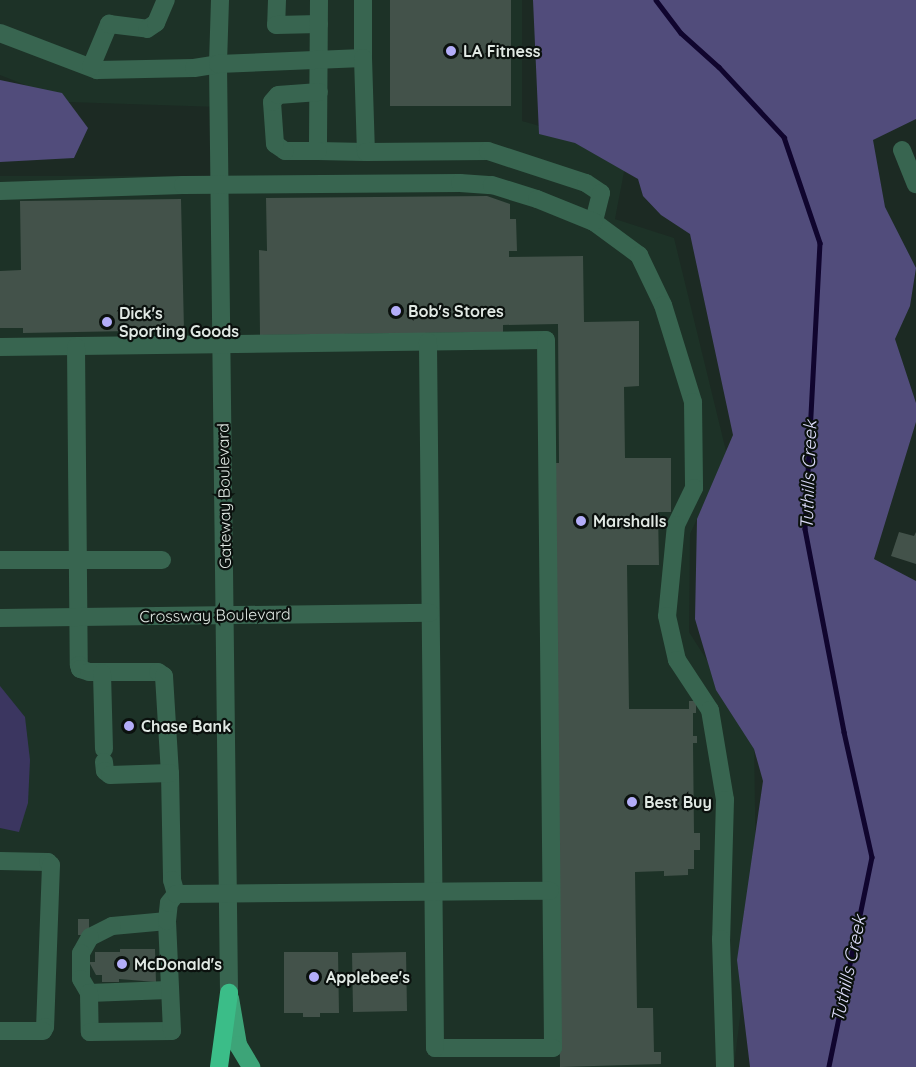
<!DOCTYPE html>
<style>
body{margin:0}
#map{position:relative;width:916px;height:1067px;overflow:hidden;background:#1c2a23;font-family:Quicksand,sans-serif}
div>[style]{position:absolute}
[style*='--x']{left:calc(var(--x)*1px);top:calc(var(--y)*1px);width:calc(var(--w)*1px);rotate:calc(var(--a)*1deg)}
.built>*{inset:0;background:#1d3227}
.green>*{inset:0;background:#3b3660}
.forest>*{inset:0;background:#514c7b}
.stream>*{height:4.5px;margin:-2.25px;padding:0 2.25px;transform-origin:2.25px;border-radius:2.25px;background:#10052e}
.building>*{inset:0;background:#43524a;transform-origin:0 0}
.minor>*{height:18px;margin:-9px;padding:0 9px;transform-origin:9px;border-radius:9px;background:#386550}
.major>*{height:18px;margin:-9px;padding:0 9px;transform-origin:9px;border-radius:9px;background:#3da478}
.highway>*{height:18px;margin:-9px;padding:0 9px;transform-origin:9px;border-radius:9px;background:#3bbd88}
.dots>*{width:16px;height:16px;translate:-50% -50%;box-sizing:border-box;border:3px solid #0b110e;border-radius:50%}
span{translate:-50% -50%;white-space:nowrap;text-align:center;line-height:1.15;-webkit-text-stroke:4.5px #0b110e;paint-order:stroke}
.poi-label{font-size:16px;color:#e1e9e4;font-weight:700}
.left{translate:0 -50%;text-align:left}
.street-label{font-size:16px;color:#e1e9e4}
.water-label{font-size:18px;color:#e0dffe;font-style:italic}
</style>
<div id="map">
<div class="built">
<div style="clip-path:polygon(0 0,522px 0,522px 121px,628px 151px,615px 219px,674px 238px,727px 455px,690px 534px,689px 632px,754px 734px,756px 884px,734px 1067px,0 1067px,0 176px,219px 176px,219px 107px,68px 102px,0 75px)"></div>
</div>
<div class="green">
<div style="clip-path:polygon(0 686px,25px 717px,30px 760px,28px 803px,19px 832px,0 828px)"></div>
</div>
<div class="forest">
<div style="clip-path:polygon(533px 0,916px 0,916px 119px,873px 140px,885px 207px,916px 268px,910px 306px,895px 339px,916px 403px,916px 422px,874px 559px,916px 581px,916px 1067px,750px 1067px,737px 960px,763px 781px,754px 749px,716px 690px,695px 619px,697px 519px,733px 435px,690px 234px,661px 215px,643px 196px,638px 179px,575px 143px,539px 134px)"></div>
<div style="clip-path:polygon(0 80px,62px 93px,88px 128px,74px 158px,0 162px)"></div>
</div>
<div class="stream">
<div style="--x:656;--y:0;--w:41;--a:52.9"></div>
<div style="--x:681;--y:33;--w:51;--a:41.8"></div>
<div style="--x:719;--y:67;--w:96;--a:47.1"></div>
<div style="--x:784;--y:137;--w:112;--a:71.2"></div>
<div style="--x:820;--y:243;--w:286;--a:93"></div>
<div style="--x:805;--y:529;--w:207;--a:79.1"></div>
<div style="--x:844;--y:732;--w:128;--a:77.4"></div>
<div style="--x:872;--y:857;--w:214;--a:101.6"></div>
</div>
<div class="building">
<div style="left:390px;top:0;width:121px;height:106px"></div>
<div style="clip-path:polygon(487px 196px,510px 204px,510px 219px,516px 219px,517px 251px,509px 251px,509px 257px,583px 256px,584px 322px,639px 321px,639px 386px,624px 387px,625px 458px,671px 458px,671px 512px,658px 512px,659px 565px,627px 565px,629px 709px,689px 709px,689px 701px,696px 701px,696px 713px,693px 713px,693px 736px,697px 736px,697px 743px,693px 743px,694px 833px,700px 833px,700px 850px,694px 850px,694px 869px,688px 869px,688px 875px,664px 876px,664px 871px,635px 872px,637px 1008px,653px 1008px,654px 1052px,661px 1052px,661px 1064px,560px 1067px,554px 463px,559px 463px,558px 324px,503px 325px,503px 332px,260px 335px,259px 250px,267px 251px,266px 198px)"></div>
<div style="clip-path:polygon(181px 199px,184px 330px,23px 333px,23px 328px,0 328px,0 271px,21px 270px,20px 201px)"></div>
<div style="clip-path:polygon(899px 532px,914px 536px,916px 532px,916px 564px,891px 556px)"></div>
<div style="left:78px;top:919px;width:11px;height:16px"></div>
<div style="clip-path:polygon(120px 949px,155px 949px,156px 982px,119px 979px,119px 982px,102px 982px,102px 975px,96px 975px,89px 962px,95px 962px,95px 952px,120px 952px)"></div>
<div style="clip-path:polygon(284px 952px,338px 952px,339px 1013px,320px 1013px,320px 1017px,303px 1017px,303px 1013px,284px 1013px)"></div>
<div style="left:406px;top:952px;width:59px;height:54px;rotate:89deg"></div>
</div>
<div class="minor">
<div style="--x:220;--y:0;--w:64;--a:91.8"></div>
<div style="--x:218;--y:64;--w:929;--a:89.32"></div>
<div style="--x:277;--y:0;--w:25;--a:92"></div>
<div style="--x:276;--y:25;--w:43;--a:-1.3"></div>
<div style="--x:319;--y:0;--w:151;--a:90.4"></div>
<div style="--x:318;--y:151;--w:48;--a:1.2"></div>
<div style="--x:363;--y:0;--w:58;--a:90"></div>
<div style="--x:0;--y:33;--w:104;--a:20.9"></div>
<div style="--x:97;--y:70;--w:97;--a:-1.2"></div>
<div style="--x:194;--y:68;--w:24;--a:-9"></div>
<div style="--x:218;--y:64;--w:145;--a:-2.4"></div>
<div style="--x:363;--y:58;--w:94;--a:88.2"></div>
<div style="--x:366;--y:152;--w:122;--a:-0.5"></div>
<div style="--x:488;--y:151;--w:103;--a:18.1"></div>
<div style="--x:586;--y:183;--w:18;--a:34"></div>
<div style="--x:601;--y:193;--w:30;--a:104"></div>
<div style="--x:594;--y:222;--w:56;--a:36.3"></div>
<div style="--x:639;--y:255;--w:55;--a:64.4"></div>
<div style="--x:663;--y:305;--w:102;--a:72.8"></div>
<div style="--x:693;--y:402;--w:86;--a:89.3"></div>
<div style="--x:694;--y:488;--w:41;--a:115.9"></div>
<div style="--x:676;--y:525;--w:91;--a:95.6"></div>
<div style="--x:667;--y:616;--w:45;--a:77.2"></div>
<div style="--x:677;--y:660;--w:60;--a:56.6"></div>
<div style="--x:710;--y:710;--w:91;--a:80.5"></div>
<div style="--x:725;--y:800;--w:139;--a:91.6"></div>
<div style="--x:721;--y:939;--w:128;--a:88.2"></div>
<div style="--x:91;--y:67;--w:47;--a:-67.3"></div>
<div style="--x:109;--y:24;--w:38;--a:7"></div>
<div style="--x:147;--y:29;--w:11;--a:-34"></div>
<div style="--x:156;--y:23;--w:25;--a:-67"></div>
<div style="--x:902;--y:150;--w:37;--a:68"></div>
<div style="--x:318;--y:151;--w:33;--a:180"></div>
<div style="--x:285;--y:151;--w:12;--a:-145"></div>
<div style="--x:275;--y:144;--w:42;--a:-94.1"></div>
<div style="--x:272;--y:102;--w:9;--a:-49"></div>
<div style="--x:278;--y:95;--w:41;--a:-4.2"></div>
<div style="--x:0;--y:191;--w:183;--a:-1.9"></div>
<div style="--x:183;--y:185;--w:277;--a:-0.4"></div>
<div style="--x:460;--y:183;--w:32;--a:4"></div>
<div style="--x:492;--y:185;--w:47;--a:17.3"></div>
<div style="--x:537;--y:199;--w:61;--a:22"></div>
<div style="--x:0;--y:347;--w:546;--a:-0.73"></div>
<div style="--x:546;--y:340;--w:708;--a:89.43"></div>
<div style="--x:553;--y:1048;--w:118;--a:180"></div>
<div style="--x:435;--y:1048;--w:706;--a:-90.57"></div>
<div style="--x:76;--y:347;--w:318;--a:89.5"></div>
<div style="--x:79;--y:665;--w:4;--a:76"></div>
<div style="--x:80;--y:669;--w:9;--a:18"></div>
<div style="--x:89;--y:672;--w:69;--a:0"></div>
<div style="--x:158;--y:672;--w:7;--a:34"></div>
<div style="--x:164;--y:676;--w:97;--a:86.5"></div>
<div style="--x:170;--y:773;--w:107;--a:88.9"></div>
<div style="--x:172;--y:880;--w:15;--a:74"></div>
<div style="--x:0;--y:560;--w:162;--a:0"></div>
<div style="--x:0;--y:618;--w:430;--a:-0.7"></div>
<div style="--x:102;--y:673;--w:76;--a:88.5"></div>
<div style="--x:104;--y:762;--w:9;--a:84"></div>
<div style="--x:105;--y:771;--w:6;--a:39"></div>
<div style="--x:110;--y:775;--w:60;--a:-1.9"></div>
<div style="--x:0;--y:861;--w:48;--a:1.2"></div>
<div style="--x:48;--y:862;--w:4;--a:45"></div>
<div style="--x:51;--y:865;--w:162;--a:92.1"></div>
<div style="--x:45;--y:1027;--w:4;--a:117"></div>
<div style="--x:43;--y:1031;--w:43;--a:180"></div>
<div style="--x:167;--y:921;--w:55;--a:174.8"></div>
<div style="--x:112;--y:926;--w:25;--a:153"></div>
<div style="--x:90;--y:937;--w:18;--a:119"></div>
<div style="--x:81;--y:953;--w:26;--a:90"></div>
<div style="--x:81;--y:979;--w:16;--a:60"></div>
<div style="--x:89;--y:993;--w:79;--a:-2.2"></div>
<div style="--x:89;--y:993;--w:39;--a:89"></div>
<div style="--x:90;--y:1032;--w:82;--a:-0.7"></div>
<div style="--x:172;--y:1031;--w:110;--a:-92.6"></div>
<div style="--x:167;--y:921;--w:18;--a:-84"></div>
<div style="--x:169;--y:903;--w:11;--a:-52"></div>
<div style="--x:176;--y:894;--w:374;--a:-0.5"></div>
</div>
<div class="major">
<div style="--x:230;--y:998;--w:48;--a:80.3"></div>
<div style="--x:238;--y:1045;--w:26;--a:59"></div>
</div>
<div class="highway">
<div style="--x:219;--y:1067;--w:75;--a:-82.3"></div>
</div>
<div class="dots">
<div style="left:451px;top:51px;background:#b3adf9"></div>
<div style="left:396px;top:311px;background:#b3adf9"></div>
<div style="left:107px;top:322px;background:#b3adf9"></div>
<div style="left:581px;top:521px;background:#b3adf9"></div>
<div style="left:129px;top:726px;background:#b3adf9"></div>
<div style="left:632px;top:802px;background:#b3adf9"></div>
<div style="left:122px;top:964px;background:#b3adf9"></div>
<div style="left:314px;top:977px;background:#b3adf9"></div>
</div>
<div class="poi-label">
<span class="left" style="left:463px;top:51px">LA Fitness</span>
<span class="left" style="left:408px;top:311px">Bob's Stores</span>
<span class="left" style="left:119px;top:322px">Dick's<br>Sporting Goods</span>
<span class="left" style="left:593px;top:521px">Marshalls</span>
<span class="left" style="left:141px;top:726px">Chase Bank</span>
<span class="left" style="left:644px;top:802px">Best Buy</span>
<span class="left" style="left:134px;top:964px">McDonald's</span>
<span class="left" style="left:326px;top:977px">Applebee's</span>
</div>
<div class="street-label">
<span style="left:224px;top:496px;rotate:-91deg">Gateway Boulevard</span>
<span style="left:215px;top:615px;rotate:-1deg">Crossway Boulevard</span>
</div>
<div class="water-label">
<span style="left:809px;top:475px;rotate:-88deg">Tuthills Creek</span>
<span style="left:849px;top:969px;rotate:-78deg">Tuthills Creek</span>
</div>
</div>
